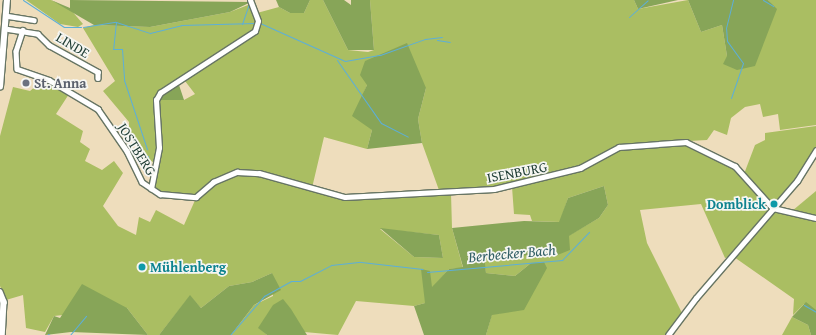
<!DOCTYPE html>
<meta charset="utf-8">
<style>
body{margin:0}
#map{position:relative;width:816px;height:335px;overflow:hidden;background:#eeddbc;font-family:"Gentium Book Plus",serif}
div>[style]{position:absolute}
[style*='--x']{left:calc(var(--x)*1px);top:calc(var(--y)*1px);width:calc(var(--w)*1px);rotate:calc(var(--a)*1deg)}
.green>*{inset:0;background:#aabe62}
.forest>*{inset:0;background:#87a558}
.stream>*{height:1px;margin:-0.5px;padding:0 0.5px;transform-origin:0.5px;border-radius:0.5px;background:#5dafd8}
.roads{filter:drop-shadow(1px 0 #677564) drop-shadow(-1px 0 #677564) drop-shadow(0 1px #677564) drop-shadow(0 -1px #677564)}
.minor>*{height:4.5px;margin:-2.25px;padding:0 2.25px;transform-origin:2.25px;border-radius:2.25px;background:#fff}
.major>*{height:5.5px;margin:-2.75px;padding:0 2.75px;transform-origin:2.75px;border-radius:2.75px;background:#fff}
.dots>*{width:11px;height:11px;translate:-50% -50%;box-sizing:border-box;border:2px solid #f6f6f2;border-radius:50%}
span{translate:-50% -50%;white-space:nowrap;text-align:center;line-height:1.15;-webkit-text-stroke:3.5px #f6f6f2;paint-order:stroke}
.street-label{font-size:14px;color:#1f3d34}
.worship-label{font-size:14px;color:#5b616d;font-weight:700}
.left{translate:0 -50%;text-align:left}
.culture-label{font-size:14px;color:#0d838f;font-weight:700}
.right{translate:-100% -50%;text-align:right}
.water-label{font-size:15px;color:#325f65;font-style:italic}
</style>
<div id="map">
<div class="green">
<div style="clip-path:polygon(26px 0,51px 0,71px 10px,83px 24px,78px 27px,60px 24px)"></div>
<div style="clip-path:polygon(evenodd,250px 0,255px 0,251px 2px,257px 13px,279px 7px,290px 13px,304px 13px,310px 0,323px 0,348px 50px,368px 52px,374px 50px,370px 0,634px 0,638px 9px,688px 0,701px 32px,722px 25px,727px 56px,776px 10px,768px 0,816px 0,816px 125px,780px 130px,778px 114px,763px 117px,760px 104px,745px 107px,731px 118px,727px 135px,714px 130px,707px 140px,633px 144px,612px 148px,604px 154px,619px 149px,686px 144px,734px 167px,770px 209px,733px 256px,725px 258px,701px 204px,640px 210px,647px 243px,682px 313px,667px 335px,486px 335px,492px 314px,499px 314px,531px 263px,515px 276px,486px 273px,483px 255px,513px 255px,568px 236px,599px 218px,608px 205px,604px 186px,568px 198px,560px 222px,532px 221px,530px 215px,514px 214px,512px 187px,532px 182px,451px 193px,452px 228px,463px 268px,449px 269px,432px 288px,425px 303px,414px 306px,356px 301px,338px 335px,259px 328px,267px 335px,231px 335px,254px 305px,273px 296px,272px 273px,252px 282px,229px 286px,201px 308px,190px 296px,159px 335px,148px 335px,127px 308px,54px 316px,45px 332px,26px 328px,23px 295px,6px 300px,0 286px,0 136px,13px 87px,30px 91px,42px 81px,69px 94px,56px 114px,83px 131px,80px 142px,90px 149px,85px 161px,102px 170px,114px 161px,123px 173px,103px 206px,118px 226px,136px 235px,139px 217px,150px 222px,156px 210px,184px 225px,196px 198px,151px 189px,156px 165px,139px 150px,129px 136px,129px 122px,103px 91px,115px 81px,83px 28px,94px 25px,150px 27px,230px 12px,248px 5px,250px 0,195px 72px,185px 81px,195px 94px,184px 100px,160px 93px,195px 72px,250px 0,367px 85px,426px 88px,418px 119px,422px 143px,440px 193px,345px 197px,312px 188px,324px 137px,367px 149px,372px 130px,362px 97px,367px 85px,250px 0,380px 229px,439px 235px,443px 258px,414px 257px,380px 229px)"></div>
<div style="clip-path:polygon(816px 126px,816px 149px,796px 180px,776px 203px,771px 203px,744px 174px,755px 145px,765px 140px,765px 133px)"></div>
<div style="clip-path:polygon(816px 191px,816px 217px,792px 211px)"></div>
<div style="clip-path:polygon(773px 209px,816px 218px,816px 312px,804px 304px,793px 315px,794px 299px,734px 257px)"></div>
<div style="clip-path:polygon(792px 317px,808px 325px,811px 335px,782px 335px)"></div>
</div>
<div class="forest">
<div style="clip-path:polygon(51px 0,70px 8px,70px 0,251px 2px,230px 12px,150px 27px,94px 25px)"></div>
<div style="clip-path:polygon(276px 0,310px 0,304px 13px,290px 13px,279px 7px)"></div>
<div style="clip-path:polygon(323px 0,344px 0,351px 5px,351px 0,370px 0,374px 50px,348px 50px)"></div>
<div style="clip-path:polygon(634px 0,678px 0,638px 9px)"></div>
<div style="clip-path:polygon(688px 0,768px 0,777px 9px,755px 66px,737px 70px,723px 64px,727px 56px,722px 25px,701px 32px)"></div>
<div style="clip-path:polygon(407px 43px,426px 88px,418px 119px,422px 143px,367px 149px,372px 130px,352px 116px,367px 85px,360px 75px,365px 61px)"></div>
<div style="clip-path:polygon(179px 85px,184px 100px,156px 100px,160px 93px)"></div>
<div style="clip-path:polygon(604px 186px,608px 205px,599px 218px,569px 236px,570px 250px,555px 256px,484px 255px,486px 273px,515px 276px,531px 263px,544px 262px,547px 268px,524px 310px,492px 315px,486px 335px,424px 335px,414px 306px,425px 303px,421px 269px,430px 271px,432px 287px,449px 269px,463px 267px,452px 228px,524px 221px,559px 222px,568px 198px)"></div>
<div style="clip-path:polygon(380px 228px,439px 235px,443px 258px,414px 257px)"></div>
<div style="clip-path:polygon(272px 273px,281px 290px,254px 305px,231px 335px,159px 335px,190px 295px,201px 308px,229px 286px,252px 282px)"></div>
<div style="clip-path:polygon(82px 284px,127px 308px,148px 335px,71px 332px,45px 335px,54px 316px,60px 318px)"></div>
<div style="clip-path:polygon(283px 299px,291px 309px,307px 335px,267px 335px,258px 328px,273px 305px)"></div>
<div style="clip-path:polygon(806px 302px,816px 310px,816px 335px,811px 335px,808px 325px,792px 317px)"></div>
</div>
<div class="stream">
<div style="--x:23;--y:0;--w:49;--a:33.4"></div>
<div style="--x:64;--y:27;--w:17;--a:0"></div>
<div style="--x:763;--y:0;--w:12;--a:31"></div>
<div style="--x:629;--y:17;--w:25;--a:-42"></div>
<div style="--x:116;--y:22;--w:27;--a:96"></div>
<div style="--x:113;--y:49;--w:9;--a:0"></div>
<div style="--x:122;--y:49;--w:31;--a:86"></div>
<div style="--x:124;--y:80;--w:73;--a:71.6"></div>
<div style="--x:260;--y:23;--w:93;--a:24.1"></div>
<div style="--x:345;--y:61;--w:36;--a:-10"></div>
<div style="--x:380;--y:55;--w:48;--a:-19.6"></div>
<div style="--x:425;--y:39;--w:17;--a:-7"></div>
<div style="--x:242;--y:24;--w:21;--a:-71"></div>
<div style="--x:83;--y:27;--w:33;--a:-9"></div>
<div style="--x:116;--y:22;--w:36;--a:18"></div>
<div style="--x:150;--y:33;--w:32;--a:-14"></div>
<div style="--x:181;--y:25;--w:74;--a:-1.5"></div>
<div style="--x:437;--y:40;--w:13;--a:9"></div>
<div style="--x:337;--y:60;--w:77;--a:55.1"></div>
<div style="--x:381;--y:123;--w:30;--a:27"></div>
<div style="--x:731;--y:98;--w:37;--a:-71"></div>
<div style="--x:743;--y:63;--w:27;--a:-126"></div>
<div style="--x:727;--y:41;--w:13;--a:-94"></div>
<div style="--x:726;--y:28;--w:29;--a:-76"></div>
<div style="--x:148;--y:156;--w:7;--a:82"></div>
<div style="--x:427;--y:272;--w:136;--a:-5.1"></div>
<div style="--x:562;--y:260;--w:39;--a:-46"></div>
<div style="--x:804;--y:305;--w:14;--a:30"></div>
<div style="--x:48;--y:334;--w:2;--a:27"></div>
<div style="--x:70;--y:335;--w:25;--a:-50"></div>
<div style="--x:230;--y:335;--w:52;--a:-48.9"></div>
<div style="--x:264;--y:296;--w:31;--a:-29"></div>
<div style="--x:291;--y:281;--w:9;--a:0"></div>
<div style="--x:300;--y:281;--w:35;--a:-27"></div>
<div style="--x:331;--y:265;--w:30;--a:-6"></div>
<div style="--x:361;--y:262;--w:62;--a:6.4"></div>
</div>
<div class="roads">
<div class="minor">
<div style="--x:8;--y:16;--w:26;--a:9"></div>
<div style="--x:8;--y:29;--w:30;--a:9"></div>
<div style="--x:38;--y:34;--w:16;--a:45"></div>
<div style="--x:49;--y:45;--w:56;--a:28.9"></div>
<div style="--x:98;--y:72;--w:6;--a:90"></div>
<div style="--x:23;--y:30;--w:22;--a:108"></div>
<div style="--x:16;--y:51;--w:18;--a:87"></div>
<div style="--x:17;--y:69;--w:34;--a:19"></div>
<div style="--x:49;--y:80;--w:57;--a:30.6"></div>
<div style="--x:98;--y:109;--w:51;--a:55.4"></div>
<div style="--x:127;--y:151;--w:34;--a:64"></div>
<div style="--x:142;--y:182;--w:22;--a:34"></div>
<div style="--x:160;--y:194;--w:36;--a:5"></div>
<div style="--x:196;--y:197;--w:23;--a:-41"></div>
<div style="--x:213;--y:182;--w:26;--a:-23"></div>
<div style="--x:237;--y:172;--w:22;--a:3"></div>
<div style="--x:259;--y:173;--w:89;--a:15.6"></div>
<div style="--x:345;--y:197;--w:149;--a:-3.1"></div>
<div style="--x:494;--y:189;--w:89;--a:-13.7"></div>
<div style="--x:580;--y:168;--w:44;--a:-28.3"></div>
<div style="--x:619;--y:147;--w:67;--a:-4.3"></div>
<div style="--x:686;--y:142;--w:55;--a:26.1"></div>
<div style="--x:735;--y:166;--w:57;--a:47.9"></div>
<div style="--x:151;--y:189;--w:42;--a:-79"></div>
<div style="--x:159;--y:148;--w:48;--a:-93.6"></div>
<div style="--x:156;--y:100;--w:8;--a:-60"></div>
<div style="--x:160;--y:93;--w:113;--a:-33.1"></div>
<div style="--x:255;--y:31;--w:10;--a:-73"></div>
<div style="--x:258;--y:21;--w:22;--a:-111"></div>
<div style="--x:773;--y:208;--w:44;--a:13.1"></div>
<div style="--x:668;--y:335;--w:46;--a:-52.9"></div>
<div style="--x:696;--y:298;--w:155;--a:-49.2"></div>
<div style="--x:797;--y:181;--w:36;--a:-58"></div>
</div>
<div class="major">
<div style="--x:0;--y:87;--w:87;--a:-85.4"></div>
<div style="--x:0;--y:292;--w:11;--a:68"></div>
<div style="--x:4;--y:302;--w:33;--a:93"></div>
</div>
</div>
<div class="dots">
<div style="left:26px;top:83px;background:#6b7280"></div>
<div style="left:774px;top:204px;background:#0f9aa8"></div>
<div style="left:142px;top:267px;background:#0f9aa8"></div>
</div>
<div class="street-label">
<span style="left:73px;top:45px;rotate:31deg">LINDE</span>
<span style="left:137px;top:149px;rotate:58deg">JOSTBERG</span>
<span style="left:517px;top:172px;rotate:-11deg">ISENBURG</span>
</div>
<div class="worship-label">
<span class="left" style="left:34px;top:83px">St. Anna</span>
</div>
<div class="culture-label">
<span class="right" style="left:766px;top:204px">Domblick</span>
<span class="left" style="left:150px;top:267px">Mühlenberg</span>
</div>
<div class="water-label">
<span style="left:512px;top:253px;rotate:-5deg">Berbecker Bach</span>
</div>
</div>
